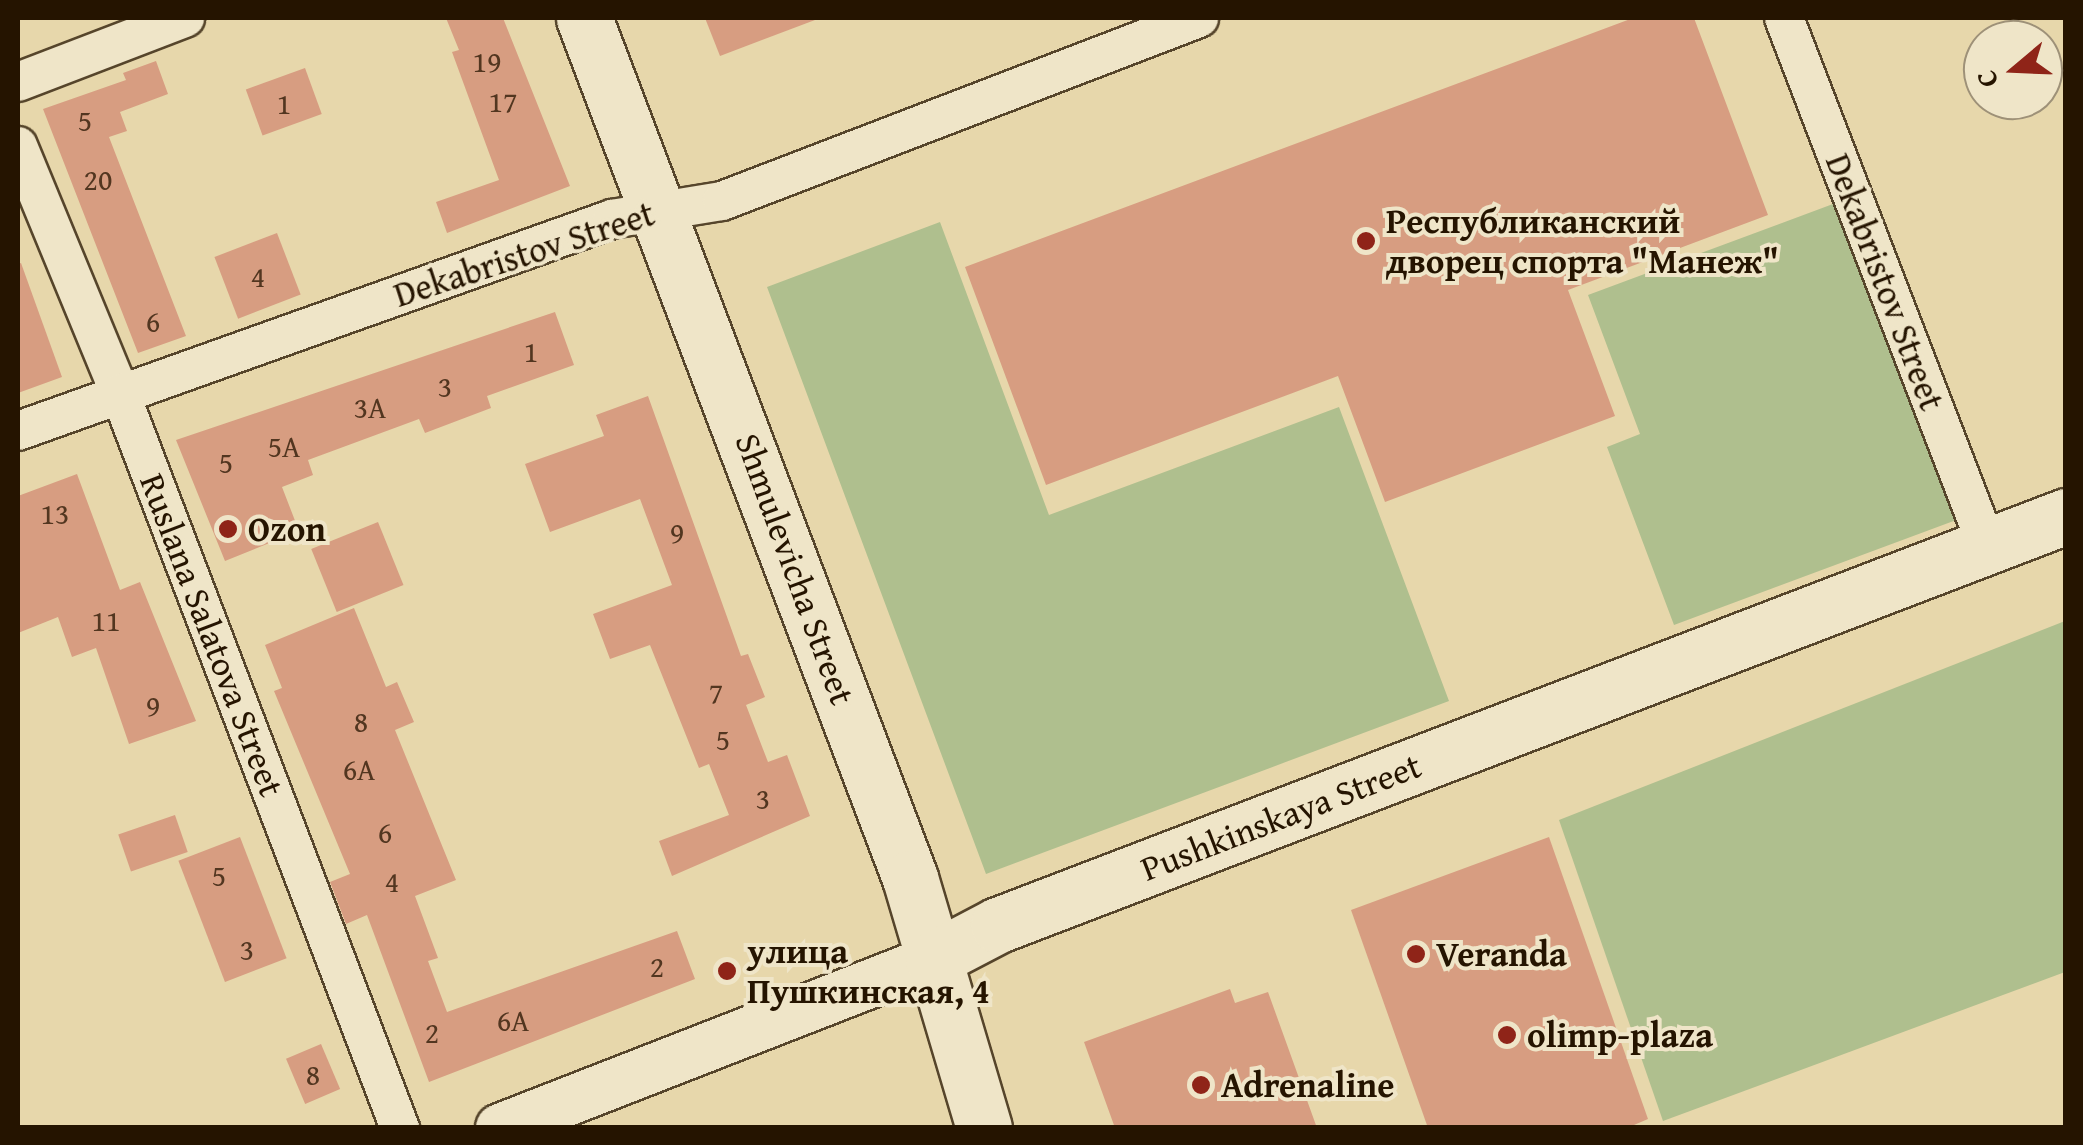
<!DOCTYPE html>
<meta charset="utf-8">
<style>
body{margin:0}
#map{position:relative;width:2083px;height:1145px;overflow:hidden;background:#e7d7ab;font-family:"Gentium Book Plus",serif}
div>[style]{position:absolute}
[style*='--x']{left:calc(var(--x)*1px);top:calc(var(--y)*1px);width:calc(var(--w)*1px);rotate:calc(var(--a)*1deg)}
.green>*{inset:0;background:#afbf8e}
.building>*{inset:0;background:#d79d81;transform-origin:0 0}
.roads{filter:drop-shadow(2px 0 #56452b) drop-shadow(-2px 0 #56452b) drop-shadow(0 2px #56452b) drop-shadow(0 -2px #56452b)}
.minor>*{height:38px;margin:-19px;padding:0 19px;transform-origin:19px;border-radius:19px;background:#efe5c8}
.tertiary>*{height:48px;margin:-24px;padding:0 24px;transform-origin:24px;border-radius:24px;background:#efe5c8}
.secondary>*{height:55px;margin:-27.5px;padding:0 27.5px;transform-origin:27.5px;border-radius:27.5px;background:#efe5c8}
.dots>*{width:28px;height:28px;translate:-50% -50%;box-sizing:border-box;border:5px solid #efe5c8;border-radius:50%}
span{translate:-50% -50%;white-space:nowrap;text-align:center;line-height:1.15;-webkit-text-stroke:8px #efe5c8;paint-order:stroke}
.number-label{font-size:30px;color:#523620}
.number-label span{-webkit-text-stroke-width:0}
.poi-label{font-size:35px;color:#251400;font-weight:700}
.left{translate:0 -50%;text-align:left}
.street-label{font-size:35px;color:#251400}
.frame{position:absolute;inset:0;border:20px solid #251400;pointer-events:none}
.north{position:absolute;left:1963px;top:20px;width:100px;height:100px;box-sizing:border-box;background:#efe5c8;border:2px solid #9e9178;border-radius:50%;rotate:251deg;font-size:28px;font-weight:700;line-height:40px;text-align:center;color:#251400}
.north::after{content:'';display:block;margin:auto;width:35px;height:45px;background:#8f2418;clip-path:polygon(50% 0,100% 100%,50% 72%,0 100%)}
</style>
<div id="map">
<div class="green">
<div style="clip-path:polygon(1841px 201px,1959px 519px,1674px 625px,1607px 447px,1640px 434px,1588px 295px)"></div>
<div style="clip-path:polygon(940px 222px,1049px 515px,1339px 407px,1449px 701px,986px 874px,767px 287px)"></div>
<div style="clip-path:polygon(2065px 621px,2065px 972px,1663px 1121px,1559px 820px)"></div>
</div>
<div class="building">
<div style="clip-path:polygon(446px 18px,503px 18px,570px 186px,447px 233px,436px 202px,499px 180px,452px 52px,459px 50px)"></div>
<div style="clip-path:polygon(705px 18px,814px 18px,815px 20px,720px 56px)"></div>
<div style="clip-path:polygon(1633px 18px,1694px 18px,1768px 215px,1568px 290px,1615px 416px,1385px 502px,1338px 376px,1046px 485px,965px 267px)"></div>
<div style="clip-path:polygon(156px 61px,168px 94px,120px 112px,127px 131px,109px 137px,186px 336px,138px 353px,43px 109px,126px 80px,123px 73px)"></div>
<div style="left:305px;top:68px;width:49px;height:63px;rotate:70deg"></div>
<div style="left:277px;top:233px;width:66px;height:67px;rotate:69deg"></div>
<div style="clip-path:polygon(21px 263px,62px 377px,18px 393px,18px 264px)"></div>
<div style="clip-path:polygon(555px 312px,574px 365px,487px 396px,491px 408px,425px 433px,419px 419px,308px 460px,313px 475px,282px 487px,299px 531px,225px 561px,176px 440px)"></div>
<div style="clip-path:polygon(648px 396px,741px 656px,748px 654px,765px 697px,746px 705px,768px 762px,787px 755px,810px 816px,672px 876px,659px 841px,729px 815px,709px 764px,699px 768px,650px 645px,610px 659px,593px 614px,672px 585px,640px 499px,550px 532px,525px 464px,604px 436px,596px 415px)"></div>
<div style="clip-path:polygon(77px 474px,120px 590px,140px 582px,196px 721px,129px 744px,96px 648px,72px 657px,58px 617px,18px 633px,18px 496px)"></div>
<div style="left:378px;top:522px;width:68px;height:72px;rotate:68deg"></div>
<div style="clip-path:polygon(354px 608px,386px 687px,397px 682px,414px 722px,395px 730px,456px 880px,415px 896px,438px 958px,428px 961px,447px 1012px,677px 931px,695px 979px,429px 1082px,367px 915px,346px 924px,330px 882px,350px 874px,274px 691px,282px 688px,265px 645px)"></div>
<div style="left:175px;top:815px;width:39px;height:60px;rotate:71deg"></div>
<div style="left:240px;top:837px;width:130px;height:66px;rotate:69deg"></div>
<div style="clip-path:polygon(1549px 837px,1648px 1119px,1627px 1128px,1428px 1128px,1351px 910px)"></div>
<div style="clip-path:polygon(1230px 989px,1235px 1003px,1268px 992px,1317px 1128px,1115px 1128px,1084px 1042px)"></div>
<div style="left:321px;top:1044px;width:49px;height:38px;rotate:67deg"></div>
</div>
<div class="roads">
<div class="minor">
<div style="--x:1784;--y:18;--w:566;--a:68.97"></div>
<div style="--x:18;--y:82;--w:179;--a:-21"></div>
<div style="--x:18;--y:146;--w:267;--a:67.6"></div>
<div style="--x:120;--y:393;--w:787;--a:69.15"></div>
<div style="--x:18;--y:431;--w:631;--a:-19.64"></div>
<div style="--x:612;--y:219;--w:111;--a:-9.3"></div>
<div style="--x:722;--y:201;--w:511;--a:-20.99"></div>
</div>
<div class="tertiary">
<div style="--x:500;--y:1128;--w:465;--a:-21.3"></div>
</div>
<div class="secondary">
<div style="--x:584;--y:18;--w:920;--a:69.24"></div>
<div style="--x:910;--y:878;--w:261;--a:73.5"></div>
<div style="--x:933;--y:959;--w:73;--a:-27.6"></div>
<div style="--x:998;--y:925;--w:1144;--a:-20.95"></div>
</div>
</div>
<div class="dots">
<div style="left:1366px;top:241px;background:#8f2418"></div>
<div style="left:228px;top:529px;background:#8f2418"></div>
<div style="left:1416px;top:954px;background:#8f2418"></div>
<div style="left:727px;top:971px;background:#8f2418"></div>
<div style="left:1507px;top:1035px;background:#8f2418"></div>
<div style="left:1201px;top:1085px;background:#8f2418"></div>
</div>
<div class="number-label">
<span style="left:487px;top:61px">19</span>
<span style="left:503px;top:101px">17</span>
<span style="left:284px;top:103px">1</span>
<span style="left:85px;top:120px">5</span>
<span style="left:98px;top:179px">20</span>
<span style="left:258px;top:276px">4</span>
<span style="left:153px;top:321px">6</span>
<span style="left:531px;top:351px">1</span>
<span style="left:445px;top:386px">3</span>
<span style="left:370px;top:407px">3А</span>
<span style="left:284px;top:446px">5А</span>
<span style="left:226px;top:462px">5</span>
<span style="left:55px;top:513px">13</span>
<span style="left:677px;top:532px">9</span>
<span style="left:106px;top:620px">11</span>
<span style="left:716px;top:692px">7</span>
<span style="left:153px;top:705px">9</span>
<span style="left:361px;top:721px">8</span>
<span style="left:723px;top:739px">5</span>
<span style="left:359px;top:769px">6А</span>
<span style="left:763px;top:798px">3</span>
<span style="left:385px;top:832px">6</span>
<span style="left:219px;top:875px">5</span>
<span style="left:392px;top:881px">4</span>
<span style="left:247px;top:949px">3</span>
<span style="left:657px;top:966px">2</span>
<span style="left:513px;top:1020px">6А</span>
<span style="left:432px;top:1032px">2</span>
<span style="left:313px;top:1074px">8</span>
</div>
<div class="poi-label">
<span class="left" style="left:1386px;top:241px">Республиканский<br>дворец спорта "Манеж"</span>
<span class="left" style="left:248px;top:529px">Ozon</span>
<span class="left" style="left:747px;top:971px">улица<br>Пушкинская, 4</span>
<span class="left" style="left:1436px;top:954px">Veranda</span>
<span class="left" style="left:1527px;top:1035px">olimp-plaza</span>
<span class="left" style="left:1221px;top:1085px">Adrenaline</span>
</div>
<div class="street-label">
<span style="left:524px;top:254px;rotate:-18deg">Dekabristov Street</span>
<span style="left:1885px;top:282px;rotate:69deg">Dekabristov Street</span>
<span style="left:795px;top:569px;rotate:70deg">Shmulevicha Street</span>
<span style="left:212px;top:635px;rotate:69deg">Ruslana Salatova Street</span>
<span style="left:1281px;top:817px;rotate:-21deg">Pushkinskaya Street</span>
</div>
<div class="frame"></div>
<div class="north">С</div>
</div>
